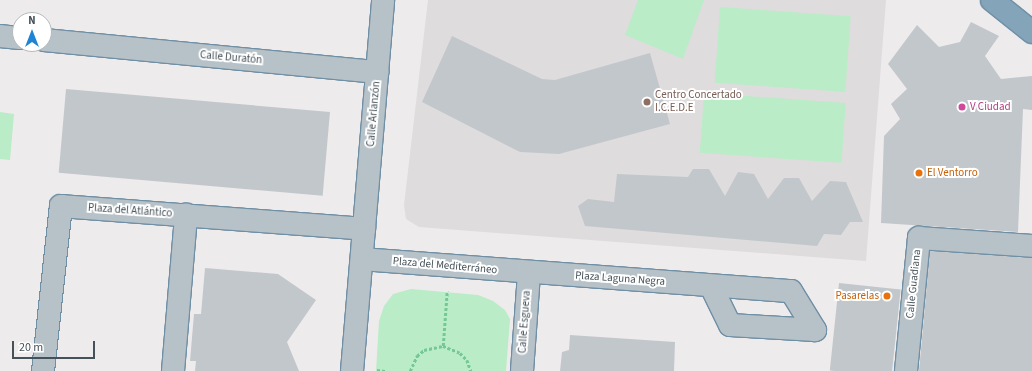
<!DOCTYPE html>
<meta charset="utf-8">
<style>
body{margin:0}
#map{position:relative;width:1032px;height:371px;overflow:hidden;background:#eeebec;font-family:"Source Sans 3",sans-serif}
div>[style]{position:absolute}
[style*='--x']{left:calc(var(--x)*1px);top:calc(var(--y)*1px);width:calc(var(--w)*1px);rotate:calc(var(--a)*1deg)}
.education>*{inset:0;background:#dfdcdd}
.green>*{inset:0;background:#baecc7;transform-origin:0 0}
.building>*{inset:0;background:#c2c7cb;transform-origin:0 0}
.path>*{height:2.5px;margin-top:-1.25px;transform-origin:0;background:repeating-linear-gradient(90deg,#73c894 0 3px,transparent 0 5px)}
.roads{filter:drop-shadow(1px 0 #6f8fa5) drop-shadow(-1px 0 #6f8fa5) drop-shadow(0 1px #6f8fa5) drop-shadow(0 -1px #6f8fa5)}
.minor>*{height:22px;margin:-11px;padding:0 11px;transform-origin:11px;border-radius:11px;background:#b7c2c8}
.highway>*{height:22px;margin:-11px;padding:0 11px;transform-origin:11px;border-radius:11px;background:#84a4b9}
.dots>*{width:11px;height:11px;translate:-50% -50%;box-sizing:border-box;border:2px solid #fff;border-radius:50%}
span{translate:-50% -50%;white-space:nowrap;text-align:center;line-height:1.15;-webkit-text-stroke:4px #fff;paint-order:stroke}
.street-label{font-size:11px;color:#455158}
.education-label{font-size:11px;color:#785e54}
.left{translate:0 -50%;text-align:left}
.hotel-label{font-size:11px;color:#b23c85}
.food-label{font-size:11px;color:#c56008}
.right{translate:-100% -50%;text-align:right}
.north{position:absolute;left:12px;top:12px;width:40px;height:40px;box-sizing:border-box;background:#fff;border:1px solid #b5b9bc;border-radius:50%;rotate:0deg;font-size:11px;font-weight:700;line-height:16px;text-align:center;color:#455158}
.north::after{content:'';display:block;margin:auto;width:14px;height:18px;background:#1f84d4;clip-path:polygon(50% 0,100% 100%,50% 72%,0 100%)}
.scale{position:absolute;left:12px;top:341px;width:83px;height:18px;box-sizing:border-box;border:2px solid #455158;border-top:0;padding-left:5px;font-size:12px;line-height:14px;white-space:nowrap;color:#455158;-webkit-text-stroke:3px #fff;paint-order:stroke}
</style>
<div id="map">
<div class="education">
<div style="clip-path:polygon(428px 0,886px 0,866px 261px,419px 227px,406px 219px,404px 205px)"></div>
</div>
<div class="green">
<div style="clip-path:polygon(638px 0,704px 0,683px 59px,625px 35px)"></div>
<div style="left:720px;top:7px;width:131px;height:76px;rotate:4deg"></div>
<div style="left:704px;top:93px;width:142px;height:60px;rotate:4deg"></div>
<div style="clip-path:polygon(0 112px,14px 114px,10px 160px,0 159px)"></div>
<div style="clip-path:polygon(411px 289px,478px 295px,493px 301px,505px 310px,510px 319px,506px 371px,376px 371px,379px 321px,384px 306px,393px 294px)"></div>
</div>
<div class="building">
<div style="clip-path:polygon(971px 22px,999px 36px,985px 56px,1001px 79px,1032px 76px,1032px 110px,1023px 109px,1018px 232px,881px 223px,884px 136px,900px 119px,891px 104px,907px 89px,888px 64px,917px 25px,939px 47px,960px 42px)"></div>
<div style="clip-path:polygon(452px 36px,542px 79px,555px 80px,650px 53px,670px 124px,559px 154px,520px 152px,422px 102px)"></div>
<div style="left:66px;top:89px;width:265px;height:84px;rotate:5deg"></div>
<div style="clip-path:polygon(693px 169px,709px 169px,725px 196px,738px 172px,754px 174px,768px 199px,784px 178px,799px 178px,812px 201px,830px 181px,846px 182px,863px 222px,850px 222px,841px 235px,824px 234px,817px 246px,585px 226px,578px 206px,588px 199px,614px 202px,617px 174px,688px 177px)"></div>
<div style="clip-path:polygon(930px 251px,1032px 258px,1032px 371px,919px 371px)"></div>
<div style="clip-path:polygon(205px 268px,278px 274px,316px 300px,287px 342px,299px 371px,195px 371px,196px 361px,190px 361px,194px 314px,201px 314px)"></div>
<div style="left:839px;top:283px;width:62px;height:88px;rotate:6deg"></div>
<div style="clip-path:polygon(570px 335px,675px 342px,674px 371px,560px 371px,562px 352px,569px 350px)"></div>
</div>
<div class="path">
<div style="--x:443;--y:346;--w:55;--a:-85.8"></div>
<div style="--x:377;--y:370;--w:8;--a:7"></div>
<div style="--x:410;--y:371;--w:17;--a:-65"></div>
<div style="--x:417;--y:356;--w:9;--a:-41"></div>
<div style="--x:424;--y:350;--w:19;--a:-12"></div>
<div style="--x:443;--y:346;--w:18;--a:22"></div>
<div style="--x:460;--y:353;--w:10;--a:45"></div>
<div style="--x:467;--y:360;--w:12;--a:70"></div>
</div>
<div class="roads">
<div class="minor">
<div style="--x:0;--y:36;--w:20;--a:6"></div>
<div style="--x:44;--y:40;--w:335;--a:5.5"></div>
<div style="--x:362;--y:259;--w:430;--a:4.3"></div>
<div style="--x:791;--y:291;--w:46;--a:58.4"></div>
<div style="--x:815;--y:330;--w:85;--a:-176.6"></div>
<div style="--x:730;--y:325;--w:43;--a:-116"></div>
<div style="--x:43;--y:371;--w:166;--a:-83.8"></div>
<div style="--x:61;--y:206;--w:304;--a:4.3"></div>
<div style="--x:173;--y:371;--w:157;--a:-85.2"></div>
<div style="--x:352;--y:371;--w:372;--a:-85.2"></div>
<div style="--x:522;--y:371;--w:98;--a:-85.9"></div>
<div style="--x:906;--y:371;--w:134;--a:-84.4"></div>
<div style="--x:919;--y:238;--w:113;--a:4"></div>
</div>
<div class="highway">
<div style="--x:992;--y:0;--w:51;--a:38.7"></div>
</div>
</div>
<div class="dots">
<div style="left:647px;top:102px;background:#8d6e63"></div>
<div style="left:962px;top:107px;background:#d1479c"></div>
<div style="left:919px;top:173px;background:#e8710a"></div>
<div style="left:887px;top:296px;background:#e8710a"></div>
</div>
<div class="street-label">
<span style="left:231px;top:58px;rotate:5deg">Calle Duratón</span>
<span style="left:374px;top:114px;rotate:-85deg">Calle Arlanzón</span>
<span style="left:130px;top:211px;rotate:4deg">Plaza del Atlántico</span>
<span style="left:445px;top:266px;rotate:5deg">Plaza del Mediterráneo</span>
<span style="left:620px;top:279px;rotate:4deg">Plaza Laguna Negra</span>
<span style="left:914px;top:284px;rotate:-84deg">Calle Guadiana</span>
<span style="left:525px;top:322px;rotate:-86deg">Calle Esgueva</span>
</div>
<div class="education-label">
<span class="left" style="left:655px;top:102px">Centro Concertado<br>I.C.E.D.E</span>
</div>
<div class="hotel-label">
<span class="left" style="left:970px;top:107px">V Ciudad</span>
</div>
<div class="food-label">
<span class="left" style="left:927px;top:173px">El Ventorro</span>
<span class="right" style="left:879px;top:296px">Pasarelas</span>
</div>
<div class="north">N</div>
<div class="scale">20 m</div>
</div>
